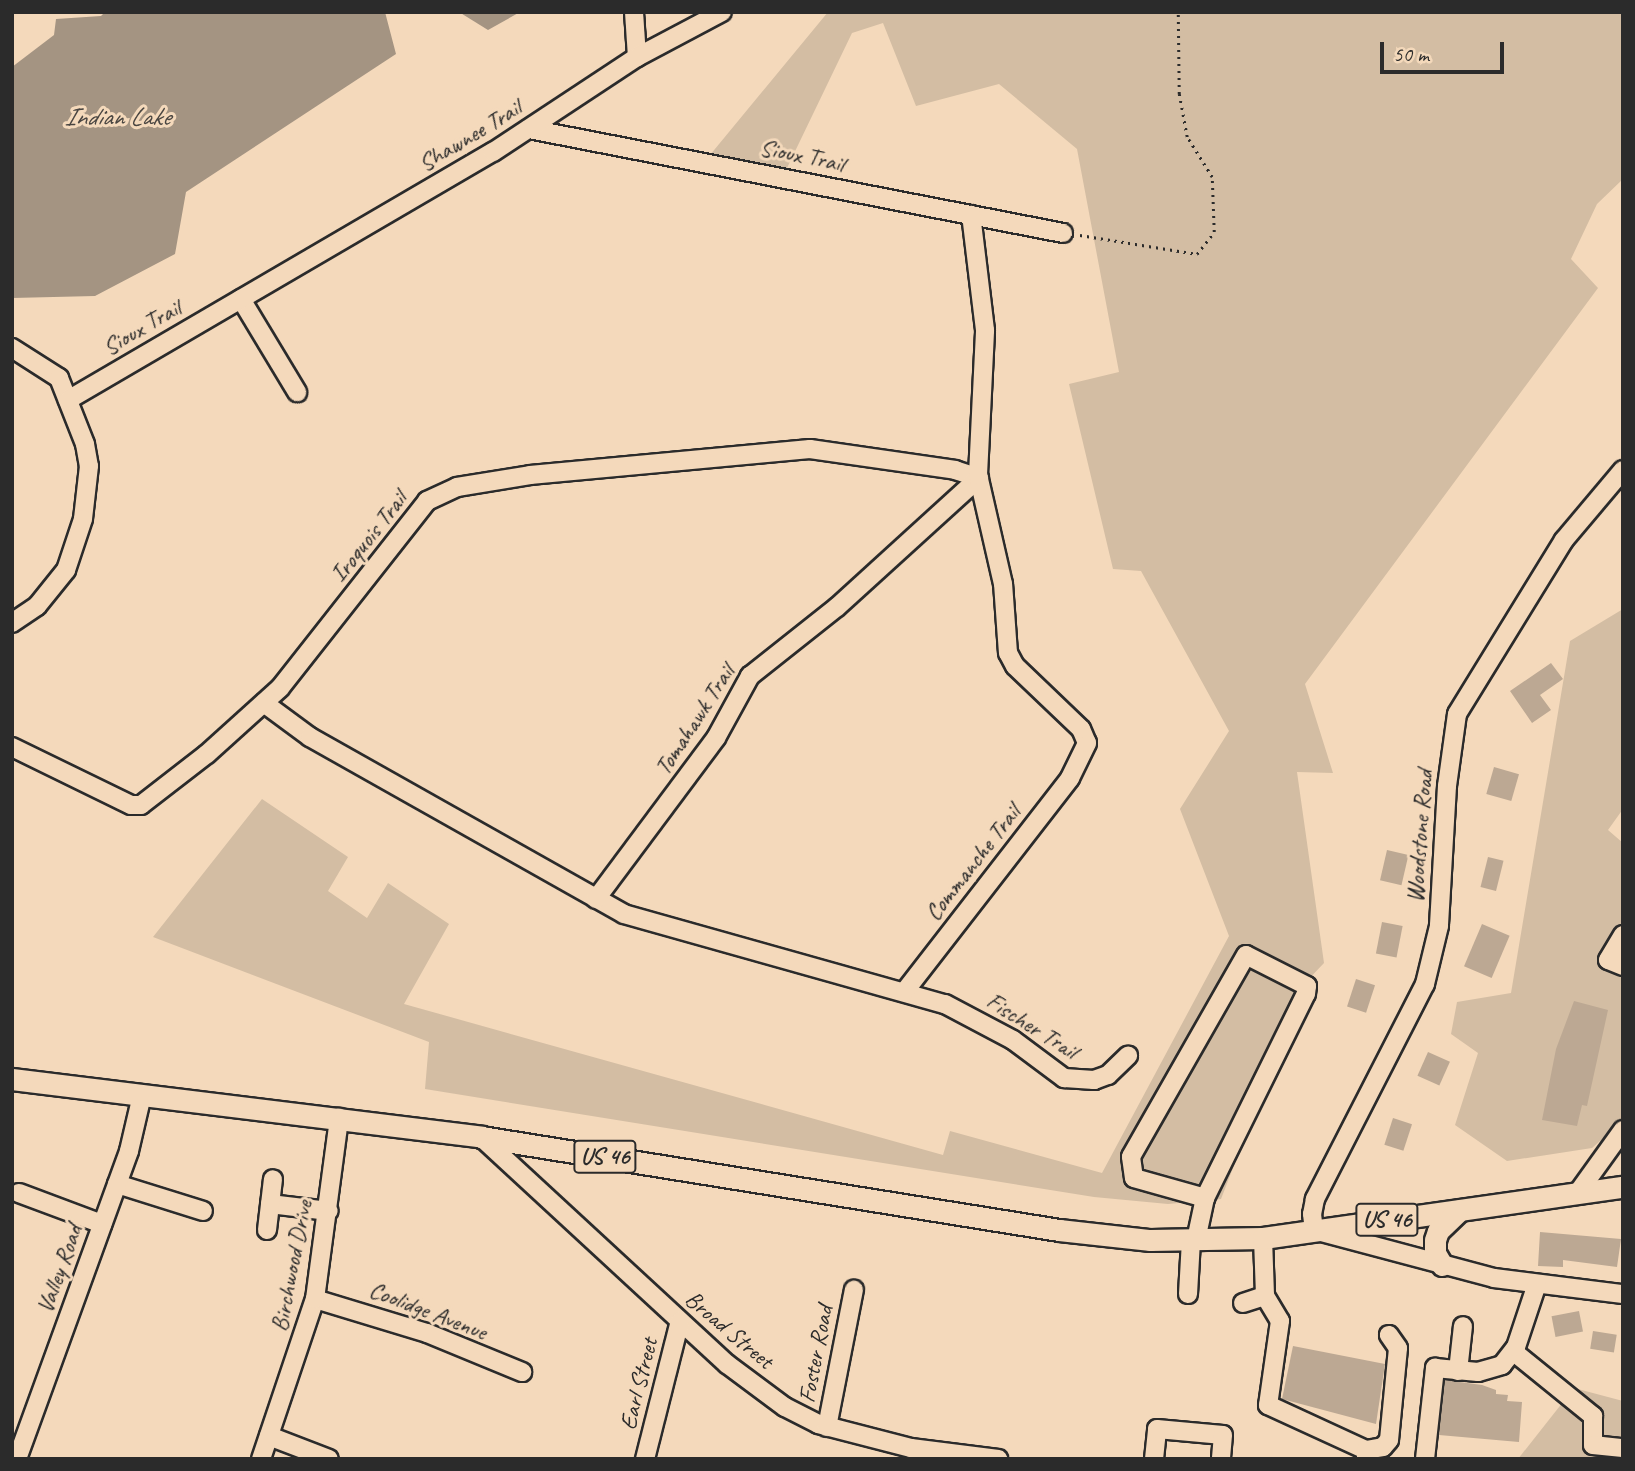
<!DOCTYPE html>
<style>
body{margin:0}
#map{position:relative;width:1635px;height:1471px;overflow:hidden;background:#f4d9bb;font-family:Caveat,sans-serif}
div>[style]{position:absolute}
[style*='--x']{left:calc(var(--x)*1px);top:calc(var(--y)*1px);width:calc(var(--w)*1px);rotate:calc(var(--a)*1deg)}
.green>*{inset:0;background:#d3bda3}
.water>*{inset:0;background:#a49482}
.building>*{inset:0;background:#bca893;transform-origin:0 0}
.path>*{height:2.5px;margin-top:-1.25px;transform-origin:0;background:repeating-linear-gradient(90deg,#2b2b2b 0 2px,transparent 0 7px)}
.roads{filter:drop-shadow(2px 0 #2b2b2b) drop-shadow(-2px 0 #2b2b2b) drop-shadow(0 2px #2b2b2b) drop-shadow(0 -2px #2b2b2b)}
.minor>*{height:18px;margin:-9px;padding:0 9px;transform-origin:9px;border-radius:9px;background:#f4d9bb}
.major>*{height:21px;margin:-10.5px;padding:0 10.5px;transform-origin:10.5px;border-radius:10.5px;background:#f4d9bb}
span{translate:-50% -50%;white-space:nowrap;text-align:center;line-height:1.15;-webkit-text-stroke:6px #f4d9bb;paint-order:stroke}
.shield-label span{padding:2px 5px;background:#f4d9bb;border:2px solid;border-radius:5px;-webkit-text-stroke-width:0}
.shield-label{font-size:23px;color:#2b2b2b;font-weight:700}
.street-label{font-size:24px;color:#2b2b2b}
.water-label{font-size:26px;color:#494541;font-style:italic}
.frame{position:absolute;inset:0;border:14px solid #2b2b2b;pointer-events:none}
.scale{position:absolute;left:1380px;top:42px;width:124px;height:32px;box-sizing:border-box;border:4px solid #2b2b2b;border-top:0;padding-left:9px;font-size:21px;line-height:24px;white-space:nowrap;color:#2b2b2b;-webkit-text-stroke:5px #f4d9bb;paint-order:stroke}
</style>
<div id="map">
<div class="green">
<div style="clip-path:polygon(828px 12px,1623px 12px,1623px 179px,1597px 204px,1571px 259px,1598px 288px,1305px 684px,1333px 773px,1297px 772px,1324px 963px,1304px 984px,1221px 1199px,1168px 1204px,1094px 1197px,425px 1089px,429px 1042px,153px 937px,262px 799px,348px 857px,328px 891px,367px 918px,388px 883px,449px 924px,404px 1004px,943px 1155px,950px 1131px,1102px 1173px,1229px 936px,1180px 809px,1229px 731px,1141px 571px,1113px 569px,1069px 384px,1119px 372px,1077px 149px,999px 84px,916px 106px,883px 23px,852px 33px,787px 168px,710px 155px)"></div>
<div style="clip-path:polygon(1623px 609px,1623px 809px,1608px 830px,1623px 843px,1623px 1121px,1592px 1148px,1507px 1161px,1455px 1125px,1478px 1053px,1451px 1034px,1457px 1002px,1511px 993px,1570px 641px)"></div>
<div style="clip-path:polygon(1574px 1388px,1623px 1401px,1623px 1459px,1518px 1459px)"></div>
</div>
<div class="water">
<div style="clip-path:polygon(105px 12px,385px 12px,396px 54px,186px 192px,175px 254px,95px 296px,12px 298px,12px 67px,54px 35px,56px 19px,101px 16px)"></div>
<div style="clip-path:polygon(459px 12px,520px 12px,488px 30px)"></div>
</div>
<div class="building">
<div style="clip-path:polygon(1551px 663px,1563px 679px,1540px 695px,1551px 710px,1532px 723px,1510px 691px)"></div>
<div style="left:1494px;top:767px;width:26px;height:28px;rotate:16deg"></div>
<div style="left:1387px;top:850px;width:22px;height:31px;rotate:13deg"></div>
<div style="left:1488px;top:857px;width:16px;height:31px;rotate:14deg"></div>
<div style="left:1382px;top:922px;width:21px;height:32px;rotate:11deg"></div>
<div style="left:1482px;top:924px;width:30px;height:46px;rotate:23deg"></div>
<div style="left:1356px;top:979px;width:20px;height:29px;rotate:18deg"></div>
<div style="clip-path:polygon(1574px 1001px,1608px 1010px,1587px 1106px,1582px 1105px,1577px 1126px,1542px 1120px,1556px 1049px)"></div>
<div style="left:1428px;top:1052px;width:24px;height:26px;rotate:24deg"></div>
<div style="left:1393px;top:1118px;width:20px;height:28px;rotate:18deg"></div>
<div style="clip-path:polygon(1540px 1232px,1621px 1239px,1617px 1267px,1563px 1260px,1563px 1267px,1538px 1266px)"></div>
<div style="left:1579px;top:1311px;width:21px;height:28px;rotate:79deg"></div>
<div style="left:1593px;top:1331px;width:24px;height:18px;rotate:9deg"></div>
<div style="clip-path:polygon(1293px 1346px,1385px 1364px,1376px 1424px,1282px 1399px)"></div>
<div style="clip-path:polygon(1445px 1380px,1482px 1385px,1496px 1390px,1496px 1394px,1508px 1395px,1507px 1401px,1522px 1402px,1519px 1442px,1439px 1435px)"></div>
</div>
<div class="path">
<div style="--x:1080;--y:235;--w:119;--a:9.2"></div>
<div style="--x:1197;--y:254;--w:28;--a:-52"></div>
<div style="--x:1214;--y:232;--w:55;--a:-92.1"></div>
<div style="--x:1212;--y:177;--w:47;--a:-122"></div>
<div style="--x:1187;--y:137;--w:44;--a:-100.5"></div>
<div style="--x:1179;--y:94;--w:82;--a:-90.7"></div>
</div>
<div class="roads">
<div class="minor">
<div style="--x:634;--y:12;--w:45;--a:86.2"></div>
<div style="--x:529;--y:129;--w:544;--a:11.02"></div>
<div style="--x:241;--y:299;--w:109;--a:58.9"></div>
<div style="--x:12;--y:348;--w:56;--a:32.6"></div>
<div style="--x:59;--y:378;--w:71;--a:68.5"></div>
<div style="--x:85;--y:444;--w:22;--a:80"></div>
<div style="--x:89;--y:466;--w:53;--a:96.5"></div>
<div style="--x:83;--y:519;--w:54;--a:108.4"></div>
<div style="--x:66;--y:570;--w:46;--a:128.9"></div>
<div style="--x:37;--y:606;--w:30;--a:146"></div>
<div style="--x:68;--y:400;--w:492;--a:-30.3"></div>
<div style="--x:493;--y:152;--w:173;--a:-33.4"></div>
<div style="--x:637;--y:57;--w:96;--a:-27.9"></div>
<div style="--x:1623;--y:470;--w:92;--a:130.1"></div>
<div style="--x:1564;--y:540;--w:204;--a:121.6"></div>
<div style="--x:1457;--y:714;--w:73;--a:97.9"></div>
<div style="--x:1447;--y:786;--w:140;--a:93.3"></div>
<div style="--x:1439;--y:926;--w:60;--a:103.6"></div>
<div style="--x:1425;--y:984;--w:242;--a:117.1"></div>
<div style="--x:1315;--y:1199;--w:15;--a:101"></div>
<div style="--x:1312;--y:1214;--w:16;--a:83"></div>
<div style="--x:1314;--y:1230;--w:186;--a:14.9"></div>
<div style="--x:1494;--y:1278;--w:130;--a:7.1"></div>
<div style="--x:264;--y:703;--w:57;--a:36.5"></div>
<div style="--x:310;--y:737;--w:360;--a:29.4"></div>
<div style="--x:624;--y:914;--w:333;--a:15.7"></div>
<div style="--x:945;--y:1004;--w:77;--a:27.9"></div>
<div style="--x:1013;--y:1040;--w:64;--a:36.7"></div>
<div style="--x:1064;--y:1078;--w:30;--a:4"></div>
<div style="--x:1094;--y:1080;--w:15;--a:-20"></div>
<div style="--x:1108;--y:1075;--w:28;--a:-44"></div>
<div style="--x:12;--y:747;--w:132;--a:26"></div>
<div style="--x:131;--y:805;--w:10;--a:0"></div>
<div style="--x:141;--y:805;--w:83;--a:-37.7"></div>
<div style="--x:207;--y:754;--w:98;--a:-42.1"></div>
<div style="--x:280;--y:688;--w:238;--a:-51.8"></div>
<div style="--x:427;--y:501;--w:33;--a:-25"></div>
<div style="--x:457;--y:487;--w:74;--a:-9.3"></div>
<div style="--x:530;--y:475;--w:281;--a:-5.3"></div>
<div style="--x:810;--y:449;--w:147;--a:8.2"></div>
<div style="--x:955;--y:470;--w:25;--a:18"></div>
<div style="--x:596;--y:899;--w:201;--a:-53.3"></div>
<div style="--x:716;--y:738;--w:71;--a:-61.3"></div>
<div style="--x:750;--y:676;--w:111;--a:-38.4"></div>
<div style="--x:837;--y:607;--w:192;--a:-42.3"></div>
<div style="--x:1623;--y:935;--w:29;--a:121"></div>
<div style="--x:1608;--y:960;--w:16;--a:22"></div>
<div style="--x:905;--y:991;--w:269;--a:-52.2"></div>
<div style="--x:1070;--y:778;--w:39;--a:-64"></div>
<div style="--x:1087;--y:743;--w:15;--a:-113"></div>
<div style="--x:1081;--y:729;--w:91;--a:-136.3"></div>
<div style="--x:1015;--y:666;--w:15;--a:-118"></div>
<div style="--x:1008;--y:653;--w:69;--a:-94.1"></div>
<div style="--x:1003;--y:584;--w:112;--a:-102.9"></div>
<div style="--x:978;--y:475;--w:145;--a:-87.2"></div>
<div style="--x:985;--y:330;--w:116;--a:-96.9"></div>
<div style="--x:481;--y:1137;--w:335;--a:42.7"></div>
<div style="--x:727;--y:1364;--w:72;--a:36.6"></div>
<div style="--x:785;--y:1407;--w:37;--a:27"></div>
<div style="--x:818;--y:1424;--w:96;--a:14.5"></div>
<div style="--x:911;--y:1448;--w:88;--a:7.2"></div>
<div style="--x:117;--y:1184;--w:90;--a:17.4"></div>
<div style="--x:19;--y:1193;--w:89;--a:20.5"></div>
<div style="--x:1577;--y:1194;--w:79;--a:-54.3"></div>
<div style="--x:270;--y:1204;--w:59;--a:6.8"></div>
<div style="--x:267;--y:1230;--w:51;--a:-83.3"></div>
<div style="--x:1263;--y:1238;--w:58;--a:88"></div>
<div style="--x:1265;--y:1296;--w:29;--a:59"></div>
<div style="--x:1280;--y:1321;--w:85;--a:98.1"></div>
<div style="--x:1268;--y:1405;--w:108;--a:24.7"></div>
<div style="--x:1366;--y:1450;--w:9;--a:90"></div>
<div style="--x:1196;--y:1240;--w:43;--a:-77.9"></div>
<div style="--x:1205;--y:1198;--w:228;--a:-63.7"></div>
<div style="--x:1306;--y:994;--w:8;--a:-83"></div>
<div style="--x:1307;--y:986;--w:68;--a:-153.1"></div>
<div style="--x:1246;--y:955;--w:232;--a:119.7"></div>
<div style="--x:1131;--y:1157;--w:21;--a:82"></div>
<div style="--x:1134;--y:1178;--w:74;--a:15.7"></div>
<div style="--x:1188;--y:1294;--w:54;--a:-86.8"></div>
<div style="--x:315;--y:1299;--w:117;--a:16.9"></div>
<div style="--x:427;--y:1333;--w:103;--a:22.3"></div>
<div style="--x:1243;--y:1303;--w:23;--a:-18"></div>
<div style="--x:1514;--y:1352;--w:102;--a:39"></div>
<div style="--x:1593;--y:1416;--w:29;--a:90"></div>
<div style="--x:1593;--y:1445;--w:30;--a:6"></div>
<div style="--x:1458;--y:1371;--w:45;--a:-83.7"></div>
<div style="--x:827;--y:1427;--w:140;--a:-78.9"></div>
<div style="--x:269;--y:1436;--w:64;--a:21"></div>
<div style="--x:1366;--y:1450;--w:17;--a:-10"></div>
<div style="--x:1383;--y:1447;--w:9;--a:-49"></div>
<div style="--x:1389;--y:1440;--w:92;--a:-84.4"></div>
<div style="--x:1398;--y:1348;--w:16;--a:-125"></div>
<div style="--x:17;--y:1459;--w:328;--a:-70"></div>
<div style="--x:129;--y:1151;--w:57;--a:-76.9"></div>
<div style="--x:261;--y:1459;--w:169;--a:-71.4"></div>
<div style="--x:315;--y:1299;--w:183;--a:-82.4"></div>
<div style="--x:645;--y:1459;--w:142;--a:-75.8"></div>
<div style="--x:1154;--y:1459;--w:30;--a:-84"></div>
<div style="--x:1157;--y:1429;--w:66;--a:5.2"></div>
<div style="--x:1223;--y:1435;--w:24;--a:95"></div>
<div style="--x:1425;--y:1459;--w:92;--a:-83.7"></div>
<div style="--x:1435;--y:1368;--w:43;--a:5.3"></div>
<div style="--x:1478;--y:1372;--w:25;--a:-16"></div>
<div style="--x:1502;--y:1365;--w:23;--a:-52"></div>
<div style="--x:1516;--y:1347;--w:66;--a:-71.6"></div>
</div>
<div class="major">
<div style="--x:12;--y:1079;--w:473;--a:7"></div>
<div style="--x:481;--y:1137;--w:585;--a:9.14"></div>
<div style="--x:1059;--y:1230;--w:92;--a:6.3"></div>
<div style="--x:1150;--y:1240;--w:113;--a:-1"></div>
<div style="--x:1263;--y:1238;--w:364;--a:-8.1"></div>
<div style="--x:1442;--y:1265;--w:14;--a:-120"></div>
<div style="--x:1435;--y:1253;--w:13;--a:-90"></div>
<div style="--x:1435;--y:1240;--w:9;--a:-72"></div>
<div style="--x:1438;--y:1231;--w:30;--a:-44"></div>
</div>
</div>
<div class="shield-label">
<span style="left:605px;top:1157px">US 46</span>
<span style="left:1387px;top:1220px">US 46</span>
</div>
<div class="street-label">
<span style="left:470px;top:136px;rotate:-31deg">Shawnee Trail</span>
<span style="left:802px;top:156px;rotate:12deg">Sioux Trail</span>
<span style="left:142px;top:328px;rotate:-30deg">Sioux Trail</span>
<span style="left:369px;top:537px;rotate:-52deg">Iroquois Trail</span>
<span style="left:695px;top:720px;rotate:-57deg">Tomahawk Trail</span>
<span style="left:1420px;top:836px;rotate:-86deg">Woodstone Road</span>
<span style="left:973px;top:863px;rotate:-52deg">Commanche Trail</span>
<span style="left:1032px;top:1026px;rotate:32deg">Fischer Trail</span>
<span style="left:292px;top:1266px;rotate:-79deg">Birchwood Drive</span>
<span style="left:60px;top:1269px;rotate:-70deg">Valley Road</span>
<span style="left:428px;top:1311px;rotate:21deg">Coolidge Avenue</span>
<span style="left:729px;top:1330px;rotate:40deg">Broad Street</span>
<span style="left:816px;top:1354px;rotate:-79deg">Foster Road</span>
<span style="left:639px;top:1384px;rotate:-76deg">Earl Street</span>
</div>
<div class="water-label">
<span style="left:117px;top:117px">Indian Lake</span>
</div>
<div class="frame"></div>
<div class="scale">50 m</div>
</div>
